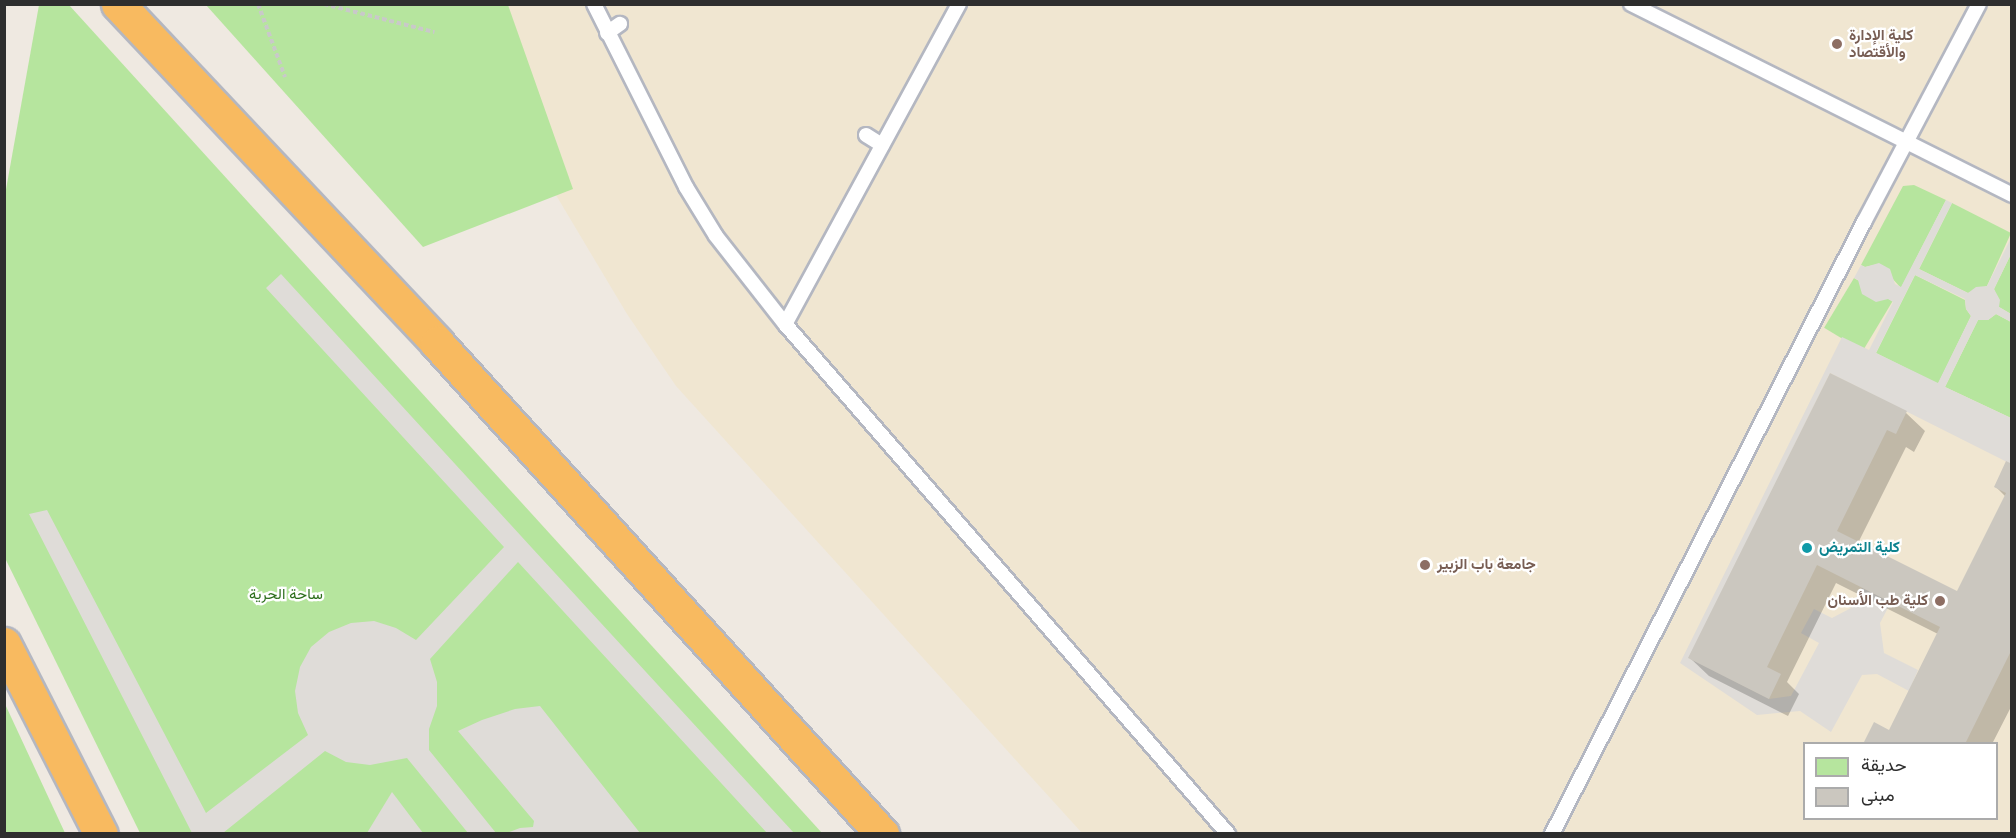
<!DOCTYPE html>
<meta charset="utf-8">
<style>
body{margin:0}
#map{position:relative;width:2016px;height:838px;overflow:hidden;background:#efe9e1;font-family:"Fira Sans",Vazirmatn,sans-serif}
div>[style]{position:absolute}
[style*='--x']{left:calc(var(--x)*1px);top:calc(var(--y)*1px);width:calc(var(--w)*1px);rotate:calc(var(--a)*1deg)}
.education>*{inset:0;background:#f0e6d1}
.green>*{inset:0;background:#b6e59e;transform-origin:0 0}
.plaza>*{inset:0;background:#dfdcd8}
.shadow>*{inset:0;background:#0003}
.building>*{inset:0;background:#cbc7bf}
.path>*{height:4px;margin-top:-2px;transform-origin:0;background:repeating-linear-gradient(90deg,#c9c9c9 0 4.5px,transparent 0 7.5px)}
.roads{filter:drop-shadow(2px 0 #b4b7c1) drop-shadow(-2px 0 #b4b7c1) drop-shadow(0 2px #b4b7c1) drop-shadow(0 -2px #b4b7c1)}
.service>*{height:14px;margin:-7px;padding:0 7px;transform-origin:7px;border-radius:7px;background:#fff}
.trunk>*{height:33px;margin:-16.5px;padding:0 16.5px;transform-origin:16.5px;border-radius:16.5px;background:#f8ba60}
.dots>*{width:16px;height:16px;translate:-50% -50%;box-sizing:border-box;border:3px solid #fff;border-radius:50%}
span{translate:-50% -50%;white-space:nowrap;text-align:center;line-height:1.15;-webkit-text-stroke:4.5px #fff;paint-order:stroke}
.education-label{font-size:15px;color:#785e54;font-weight:700}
.left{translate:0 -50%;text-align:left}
.right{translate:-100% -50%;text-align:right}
.culture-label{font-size:15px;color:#0d838f;font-weight:700}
.park-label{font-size:15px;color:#2c6e1b}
.frame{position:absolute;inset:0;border:6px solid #2e2e2e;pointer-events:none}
.legend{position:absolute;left:1803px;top:742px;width:195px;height:78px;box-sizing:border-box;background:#fff;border:2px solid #ababab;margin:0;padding:8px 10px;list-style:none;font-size:18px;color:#2e2e2e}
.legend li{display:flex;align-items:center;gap:12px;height:30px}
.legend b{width:30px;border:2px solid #ababab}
</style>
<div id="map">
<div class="education">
<div style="clip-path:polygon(evenodd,467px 5px,2011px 5px,2011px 833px,1082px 833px,676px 386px,627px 314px,547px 180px,467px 5px,1804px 744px,1996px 744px,1996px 818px,1804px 818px,1804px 744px)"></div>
</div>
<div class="green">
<div style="clip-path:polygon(39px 5px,69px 5px,822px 833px,140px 833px,5px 558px,5px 195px)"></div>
<div style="clip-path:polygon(206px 5px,508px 5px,573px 189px,423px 247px)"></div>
<div style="clip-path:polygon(1914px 185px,1946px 200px,1901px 288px,1879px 264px,1865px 267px,1861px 265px,1903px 186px)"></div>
<div style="clip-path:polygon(1952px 203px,2011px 233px,1987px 286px,1968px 293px,1919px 269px)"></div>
<div style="clip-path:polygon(2011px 254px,2011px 314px,1999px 307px,1994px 289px)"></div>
<div style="clip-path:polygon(1915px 275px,1965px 300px,1966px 309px,1971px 316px,1938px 384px,1876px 353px)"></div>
<div style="left:1854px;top:278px;width:45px;height:58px;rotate:31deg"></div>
<div style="clip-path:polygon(1996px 314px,2011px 322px,2011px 418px,1945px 387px,1978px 320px,1988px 320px)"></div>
<div style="clip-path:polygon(5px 704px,65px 833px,5px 833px)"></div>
</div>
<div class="plaza">
<div style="clip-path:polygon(evenodd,1946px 200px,1952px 203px,1919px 269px,1968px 293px,1976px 287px,1987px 286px,2011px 238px,2011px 254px,1994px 289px,2000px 300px,1999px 307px,2011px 314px,2011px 322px,1996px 314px,1988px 320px,1978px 320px,1945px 387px,2011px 418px,2011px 464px,1830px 373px,1689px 658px,1769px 699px,1791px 696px,1819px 643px,1801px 633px,1814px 609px,1832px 618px,1851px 608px,1862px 588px,1891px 602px,1880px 623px,1884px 653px,1918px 670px,1909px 691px,1877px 674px,1862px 675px,1831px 732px,1800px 711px,1757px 715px,1680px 663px,1842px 337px,1869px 350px,1893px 302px,1888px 299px,1876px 302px,1862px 294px,1858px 280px,1854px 278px,1861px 265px,1865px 267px,1879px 263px,1890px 269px,1895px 284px,1901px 287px,1946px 200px,1915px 275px,1965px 299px,1966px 309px,1971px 316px,1938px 383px,1876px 353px,1915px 275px)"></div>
<div style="clip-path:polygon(281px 274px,532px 548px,794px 833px,767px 833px,518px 562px,430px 659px,437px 682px,437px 706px,429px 729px,429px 750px,496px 833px,468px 833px,407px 758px,370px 765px,346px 762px,325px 751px,223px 833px,192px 833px,29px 514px,47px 510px,206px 813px,308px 735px,298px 713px,295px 691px,300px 667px,311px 647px,329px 632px,351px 623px,374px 621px,396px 628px,416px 640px,504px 547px,266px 288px)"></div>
<div style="clip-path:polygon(540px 706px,640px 833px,507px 833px,520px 828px,533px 827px,534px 821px,458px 731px,482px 720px,515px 709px)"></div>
<div style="clip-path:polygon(392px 792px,423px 833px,367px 833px)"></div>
</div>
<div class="shadow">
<div style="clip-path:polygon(1831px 375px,1906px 413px,1925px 431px,1914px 452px,1906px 447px,1858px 543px,1958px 594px,2006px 497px,1996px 487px,2012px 465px,2012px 705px,1992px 744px,1865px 744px,1890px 732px,1938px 634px,1836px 583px,1787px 682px,1799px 694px,1788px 716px,1709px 676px,1690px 658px)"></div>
</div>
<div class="building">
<div style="clip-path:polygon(1830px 373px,1907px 411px,1896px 434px,1887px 430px,1837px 531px,1957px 591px,2006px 493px,1994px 487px,2006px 461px,2012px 464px,2012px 649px,1965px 744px,1863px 744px,1874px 722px,1889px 730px,1940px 627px,1817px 565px,1767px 667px,1781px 674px,1769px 699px,1688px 658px)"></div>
</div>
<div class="path">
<div style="--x:258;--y:4;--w:78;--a:69.7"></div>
<div style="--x:324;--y:4;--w:114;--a:14.3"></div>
</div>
<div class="roads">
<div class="service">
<div style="--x:594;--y:4;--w:205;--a:63.3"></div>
<div style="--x:686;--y:187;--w:57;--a:58.5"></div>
<div style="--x:716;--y:236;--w:112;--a:51.9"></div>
<div style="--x:959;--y:4;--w:364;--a:118.5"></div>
<div style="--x:785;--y:324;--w:676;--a:49.02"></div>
<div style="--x:1631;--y:4;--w:426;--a:26.6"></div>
<div style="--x:607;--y:33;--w:16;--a:-35"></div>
<div style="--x:866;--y:135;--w:19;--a:32"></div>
<div style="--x:1552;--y:834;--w:687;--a:-62.99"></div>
<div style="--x:1864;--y:222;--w:246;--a:-62.2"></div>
</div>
<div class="trunk">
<div style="--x:118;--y:4;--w:465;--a:46.7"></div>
<div style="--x:437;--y:343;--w:663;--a:47.81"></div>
<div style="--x:4;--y:644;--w:213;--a:63"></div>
</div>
</div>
<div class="dots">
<div style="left:1837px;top:44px;background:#8d6e63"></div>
<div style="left:1807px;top:548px;background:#0f9aa8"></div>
<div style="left:1425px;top:565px;background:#8d6e63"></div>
<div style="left:1940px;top:601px;background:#8d6e63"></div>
</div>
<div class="education-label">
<span class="left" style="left:1849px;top:44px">كلية الإدارة<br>والأقتصاد</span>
<span class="left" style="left:1437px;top:565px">جامعة باب الزبير</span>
<span class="right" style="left:1928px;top:601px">كلية طب الأسنان</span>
</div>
<div class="culture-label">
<span class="left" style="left:1819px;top:548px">كلية التمريض</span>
</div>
<div class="park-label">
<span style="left:286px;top:595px">ساحة الحرية</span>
</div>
<div class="frame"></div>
<ul class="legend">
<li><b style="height:16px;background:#b6e59e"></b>حديقة</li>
<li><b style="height:16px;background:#cbc7bf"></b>مبنى</li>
</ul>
</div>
